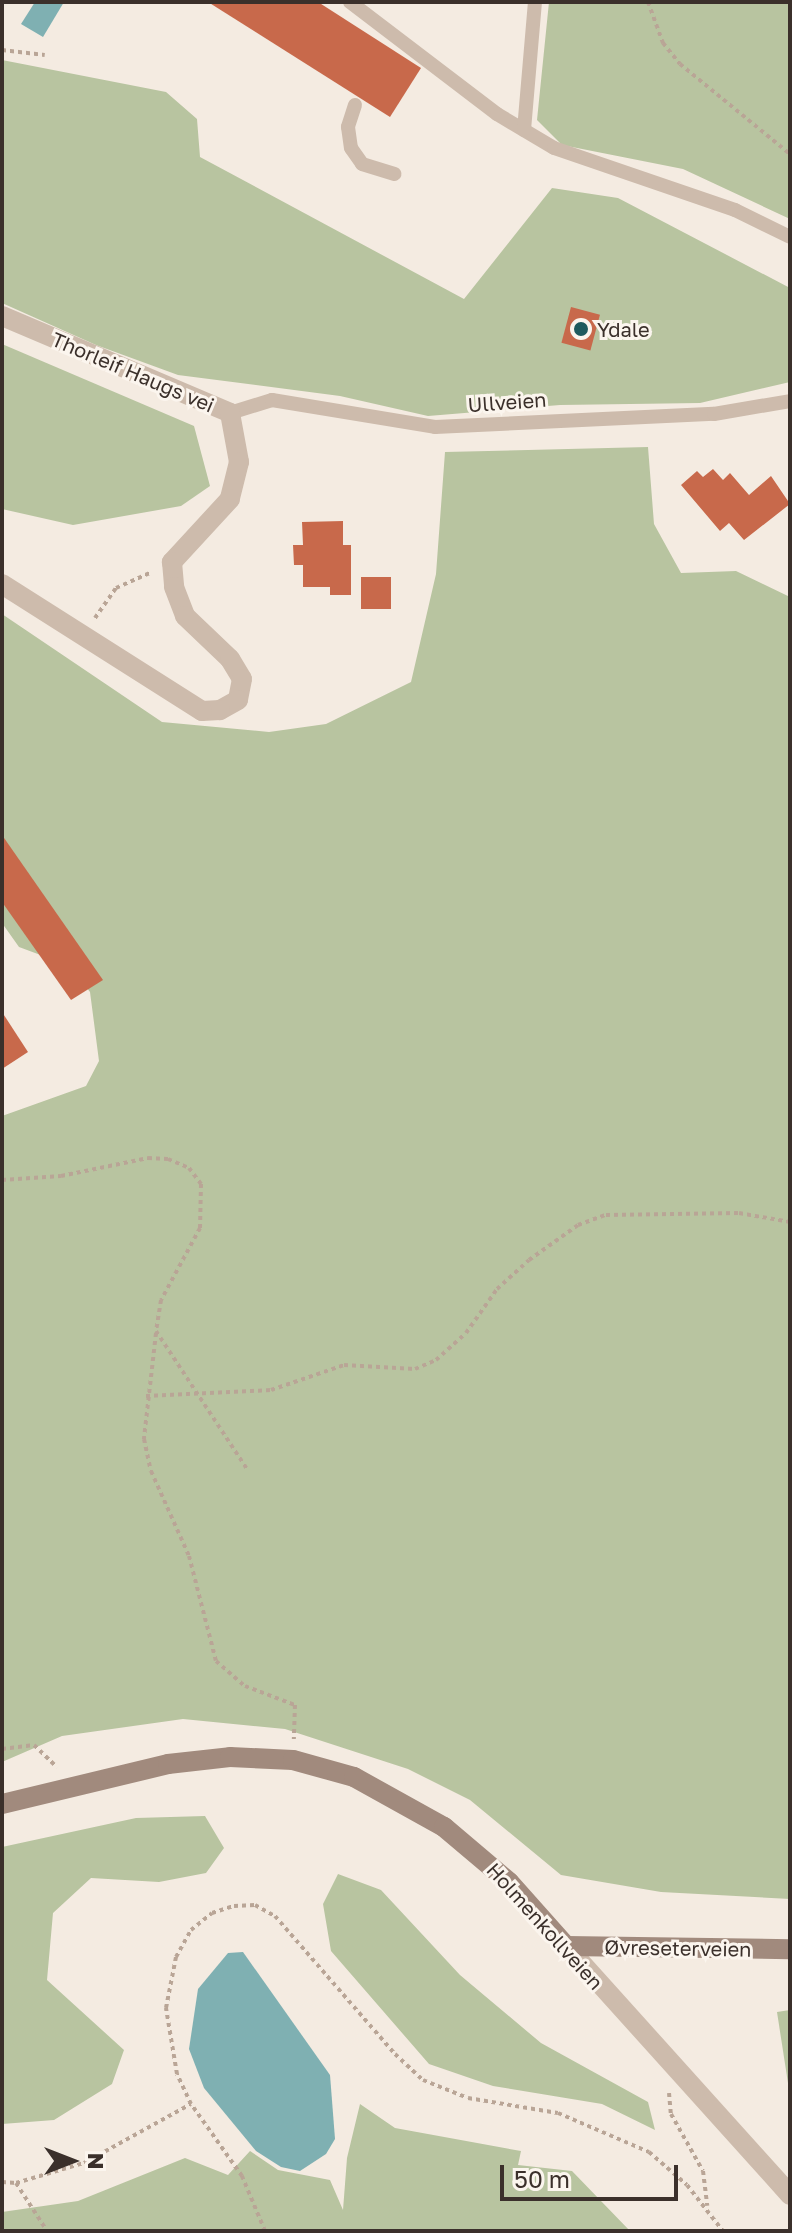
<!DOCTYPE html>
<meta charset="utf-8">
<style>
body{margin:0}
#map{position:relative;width:792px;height:2233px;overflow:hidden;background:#f4ebe1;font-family:"Golos Text",sans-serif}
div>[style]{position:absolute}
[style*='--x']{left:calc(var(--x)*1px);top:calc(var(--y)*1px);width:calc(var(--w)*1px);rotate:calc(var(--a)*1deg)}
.green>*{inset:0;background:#b8c4a0}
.water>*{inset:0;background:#7fb0b2}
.building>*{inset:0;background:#c8694b;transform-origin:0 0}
.path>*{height:4px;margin-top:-2px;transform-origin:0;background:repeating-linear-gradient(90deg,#b9a596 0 4px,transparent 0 8px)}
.service>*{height:14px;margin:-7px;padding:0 7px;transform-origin:7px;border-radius:7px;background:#cdbbac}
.minor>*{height:20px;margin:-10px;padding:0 10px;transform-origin:10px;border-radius:10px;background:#cdbbac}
.secondary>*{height:20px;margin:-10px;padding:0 10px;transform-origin:10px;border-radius:10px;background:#a18a7d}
.dots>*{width:22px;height:22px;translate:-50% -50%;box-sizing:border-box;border:4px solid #fbf5ee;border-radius:50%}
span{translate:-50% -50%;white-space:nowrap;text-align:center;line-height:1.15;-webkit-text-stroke:6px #fbf5ee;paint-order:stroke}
.poi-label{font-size:20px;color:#3b302b}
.left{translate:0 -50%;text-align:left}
.street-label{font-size:20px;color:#3b302b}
.frame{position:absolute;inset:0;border:4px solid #3b302b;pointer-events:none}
.north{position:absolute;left:32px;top:2121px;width:80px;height:80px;-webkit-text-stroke:6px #fbf5ee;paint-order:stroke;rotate:90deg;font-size:22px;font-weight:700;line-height:32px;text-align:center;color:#3b302b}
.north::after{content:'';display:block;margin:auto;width:28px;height:36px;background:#3b302b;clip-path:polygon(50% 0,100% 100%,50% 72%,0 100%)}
.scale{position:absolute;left:500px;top:2165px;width:178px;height:36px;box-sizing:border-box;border:4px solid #3b302b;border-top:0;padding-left:10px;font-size:24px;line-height:28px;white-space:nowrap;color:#3b302b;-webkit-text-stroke:6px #fbf5ee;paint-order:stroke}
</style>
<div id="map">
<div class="green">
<div style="clip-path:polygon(549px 2px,790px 2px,790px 219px,683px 169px,562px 145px,537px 120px)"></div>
<div style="clip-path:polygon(2px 60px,166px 92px,197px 119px,200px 157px,464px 299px,552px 188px,618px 198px,790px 288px,790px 382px,700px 403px,560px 405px,428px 416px,340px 396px,178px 375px,96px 345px,2px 303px)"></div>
<div style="clip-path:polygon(2px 344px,194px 426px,210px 486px,181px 506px,73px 525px,2px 509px)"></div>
<div style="clip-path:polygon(648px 447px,654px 524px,681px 573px,736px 571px,790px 597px,790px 1899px,661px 1892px,561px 1875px,470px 1800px,408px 1769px,285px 1729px,183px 1719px,62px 1736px,2px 1762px,2px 1116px,86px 1086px,99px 1061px,90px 992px,70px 966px,19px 947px,2px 923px,2px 614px,162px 722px,269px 732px,326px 724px,411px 682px,436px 574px,445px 452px)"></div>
<div style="clip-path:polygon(205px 1816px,224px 1848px,206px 1873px,159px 1882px,91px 1878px,53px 1913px,47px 1980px,124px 2050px,112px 2084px,54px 2120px,2px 2124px,2px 1847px,136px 1818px)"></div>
<div style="clip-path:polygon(338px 1874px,381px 1890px,460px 1975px,541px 2043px,648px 2102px,655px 2130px,602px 2104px,493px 2086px,429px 2064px,331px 1951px,323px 1904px)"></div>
<div style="clip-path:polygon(790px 2010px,790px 2096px,777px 2012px)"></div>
<div style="clip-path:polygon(360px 2104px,395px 2128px,521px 2151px,518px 2165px,572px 2171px,630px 2231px,2px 2231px,2px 2212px,78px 2201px,185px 2158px,228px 2175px,250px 2151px,278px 2170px,330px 2180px,343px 2210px,347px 2158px)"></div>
</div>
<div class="water">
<div style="clip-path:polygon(35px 2px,64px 2px,43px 37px,21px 24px)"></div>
<div style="clip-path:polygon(243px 1952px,330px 2075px,335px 2139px,326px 2154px,300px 2171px,281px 2167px,256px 2151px,204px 2088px,189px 2049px,198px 1989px,228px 1953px)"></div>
</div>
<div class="building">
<div style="clip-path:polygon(208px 2px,318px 2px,421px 68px,390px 117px)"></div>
<div style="left:571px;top:307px;width:30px;height:37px;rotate:15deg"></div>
<div style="clip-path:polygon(713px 469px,723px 480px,730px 473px,749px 495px,771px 476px,790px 504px,744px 540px,729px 523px,720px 531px,681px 485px,697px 471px,703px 477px)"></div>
<div style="clip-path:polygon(343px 521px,343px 545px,351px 545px,351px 595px,330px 595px,330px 587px,303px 587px,303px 565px,294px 565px,293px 545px,303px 545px,302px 522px)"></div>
<div style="left:361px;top:577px;width:30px;height:32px"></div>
<div style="clip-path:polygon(2px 835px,103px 980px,71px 1000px,2px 902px)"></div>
<div style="clip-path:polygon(2px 1012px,28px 1052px,2px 1069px)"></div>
</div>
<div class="path">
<div style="--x:648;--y:2;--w:44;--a:69.9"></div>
<div style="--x:663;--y:43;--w:27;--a:51"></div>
<div style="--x:680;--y:64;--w:142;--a:39.3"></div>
<div style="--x:2;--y:50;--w:43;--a:6.6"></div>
<div style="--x:95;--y:618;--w:37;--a:-55"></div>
<div style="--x:116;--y:588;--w:39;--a:-24"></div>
<div style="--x:2;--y:1180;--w:59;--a:-3.9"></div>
<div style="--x:61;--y:1176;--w:89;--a:-11.7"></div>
<div style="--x:148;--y:1158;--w:20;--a:3"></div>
<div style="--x:168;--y:1159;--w:23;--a:23"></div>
<div style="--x:189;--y:1168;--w:20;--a:53"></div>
<div style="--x:201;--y:1184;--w:44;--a:91.3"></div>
<div style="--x:200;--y:1228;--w:82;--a:118.4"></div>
<div style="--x:161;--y:1300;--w:31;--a:99"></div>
<div style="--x:156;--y:1331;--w:165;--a:56.6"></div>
<div style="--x:156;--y:1333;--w:107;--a:96.5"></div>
<div style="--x:144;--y:1439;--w:33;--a:78"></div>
<div style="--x:151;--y:1471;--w:93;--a:65.9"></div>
<div style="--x:189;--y:1556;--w:108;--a:75.6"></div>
<div style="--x:216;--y:1661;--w:38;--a:41"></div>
<div style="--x:245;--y:1686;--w:53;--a:20.8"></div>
<div style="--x:295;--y:1705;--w:34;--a:92"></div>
<div style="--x:146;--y:1396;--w:125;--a:-2.7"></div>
<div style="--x:271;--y:1390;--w:77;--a:-18.9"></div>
<div style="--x:344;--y:1365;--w:71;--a:3.2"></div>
<div style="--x:415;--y:1369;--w:23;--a:-23"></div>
<div style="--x:436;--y:1360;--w:40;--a:-42"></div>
<div style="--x:466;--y:1333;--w:54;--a:-54.8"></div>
<div style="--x:497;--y:1289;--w:43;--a:-42.2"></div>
<div style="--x:529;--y:1260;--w:60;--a:-35.5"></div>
<div style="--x:578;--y:1225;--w:30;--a:-20"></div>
<div style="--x:606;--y:1215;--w:133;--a:-0.9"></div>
<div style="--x:739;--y:1213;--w:52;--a:10"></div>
<div style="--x:2;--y:1749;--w:32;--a:-7"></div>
<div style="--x:34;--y:1745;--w:32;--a:44"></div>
<div style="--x:669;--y:2093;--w:21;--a:85"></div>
<div style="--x:671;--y:2114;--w:65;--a:60.7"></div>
<div style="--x:703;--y:2171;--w:35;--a:83"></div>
<div style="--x:2;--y:2182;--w:14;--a:4"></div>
<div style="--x:16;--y:2183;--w:71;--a:-16.4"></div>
<div style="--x:84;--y:2163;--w:122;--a:-28.9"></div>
<div style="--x:16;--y:2183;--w:57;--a:57.1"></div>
<div style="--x:265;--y:2231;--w:60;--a:-112.7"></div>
<div style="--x:242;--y:2176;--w:88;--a:-125.3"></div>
<div style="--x:191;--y:2104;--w:33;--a:-115"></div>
<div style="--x:177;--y:2074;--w:67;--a:-99.5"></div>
<div style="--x:166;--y:2008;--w:52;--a:-78.9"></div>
<div style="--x:176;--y:1957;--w:31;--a:-61"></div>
<div style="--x:191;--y:1930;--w:27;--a:-39"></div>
<div style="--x:212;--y:1913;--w:23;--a:-18"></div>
<div style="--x:234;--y:1906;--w:21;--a:-3"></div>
<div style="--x:255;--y:1905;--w:23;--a:29"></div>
<div style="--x:275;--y:1916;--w:183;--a:49"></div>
<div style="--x:395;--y:2054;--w:38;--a:43"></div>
<div style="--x:423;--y:2080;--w:48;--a:21.8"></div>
<div style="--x:468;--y:2098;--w:91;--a:9.5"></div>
<div style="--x:558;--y:2113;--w:99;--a:23.2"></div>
<div style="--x:649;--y:2152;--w:50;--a:41"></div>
<div style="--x:687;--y:2185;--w:58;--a:52"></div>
</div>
<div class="service">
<div style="--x:350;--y:2;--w:185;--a:37.3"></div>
<div style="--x:497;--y:114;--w:66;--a:30.8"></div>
<div style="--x:554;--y:148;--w:191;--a:18.9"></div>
<div style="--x:735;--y:210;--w:61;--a:26.1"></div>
<div style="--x:355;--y:105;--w:23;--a:108"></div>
<div style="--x:348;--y:127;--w:21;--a:82"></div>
<div style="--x:351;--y:148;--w:19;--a:55"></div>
<div style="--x:362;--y:164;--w:34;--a:17"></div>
<div style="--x:524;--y:130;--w:128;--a:-85.1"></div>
<div style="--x:230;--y:413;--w:44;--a:-17.2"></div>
<div style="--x:272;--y:400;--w:165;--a:9.4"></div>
<div style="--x:435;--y:427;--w:279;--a:-2.7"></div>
<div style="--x:714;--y:414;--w:77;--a:-9.7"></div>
</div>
<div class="minor">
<div style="--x:2;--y:316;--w:248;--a:23"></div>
<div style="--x:230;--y:413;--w:50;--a:79.6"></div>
<div style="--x:239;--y:462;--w:38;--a:104"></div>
<div style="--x:230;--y:499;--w:86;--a:132.6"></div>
<div style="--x:172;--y:562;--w:25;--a:85"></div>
<div style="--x:174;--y:587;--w:31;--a:69"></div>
<div style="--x:185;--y:616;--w:62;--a:43.7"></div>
<div style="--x:230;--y:659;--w:23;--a:59"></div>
<div style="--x:242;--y:679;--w:21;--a:101"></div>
<div style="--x:238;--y:700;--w:21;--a:151"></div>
<div style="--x:220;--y:710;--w:18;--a:177"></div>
<div style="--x:202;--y:711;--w:237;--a:-147.6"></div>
<div style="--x:566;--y:1946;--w:335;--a:48"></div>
</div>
<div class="secondary">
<div style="--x:2;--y:1804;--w:171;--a:-13.5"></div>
<div style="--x:168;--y:1764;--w:62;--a:-6.4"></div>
<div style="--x:230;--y:1757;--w:63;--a:2.7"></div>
<div style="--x:293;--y:1760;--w:63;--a:15.6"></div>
<div style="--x:354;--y:1777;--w:103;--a:29.1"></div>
<div style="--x:444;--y:1827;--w:85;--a:40.2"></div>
<div style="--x:509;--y:1882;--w:86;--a:48.3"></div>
<div style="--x:566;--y:1946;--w:224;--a:0.8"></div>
</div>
<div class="dots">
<div style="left:581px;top:329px;background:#1f5a5e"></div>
</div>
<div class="poi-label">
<span class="left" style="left:597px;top:329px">Ydale</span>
</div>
<div class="street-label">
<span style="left:133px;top:372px;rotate:23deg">Thorleif Haugs vei</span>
<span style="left:507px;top:402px;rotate:-4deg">Ullveien</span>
<span style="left:545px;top:1926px;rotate:48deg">Holmenkollveien</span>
<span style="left:678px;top:1948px;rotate:1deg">Øvreseterveien</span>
</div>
<div class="frame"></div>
<div class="north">N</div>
<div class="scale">50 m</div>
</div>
